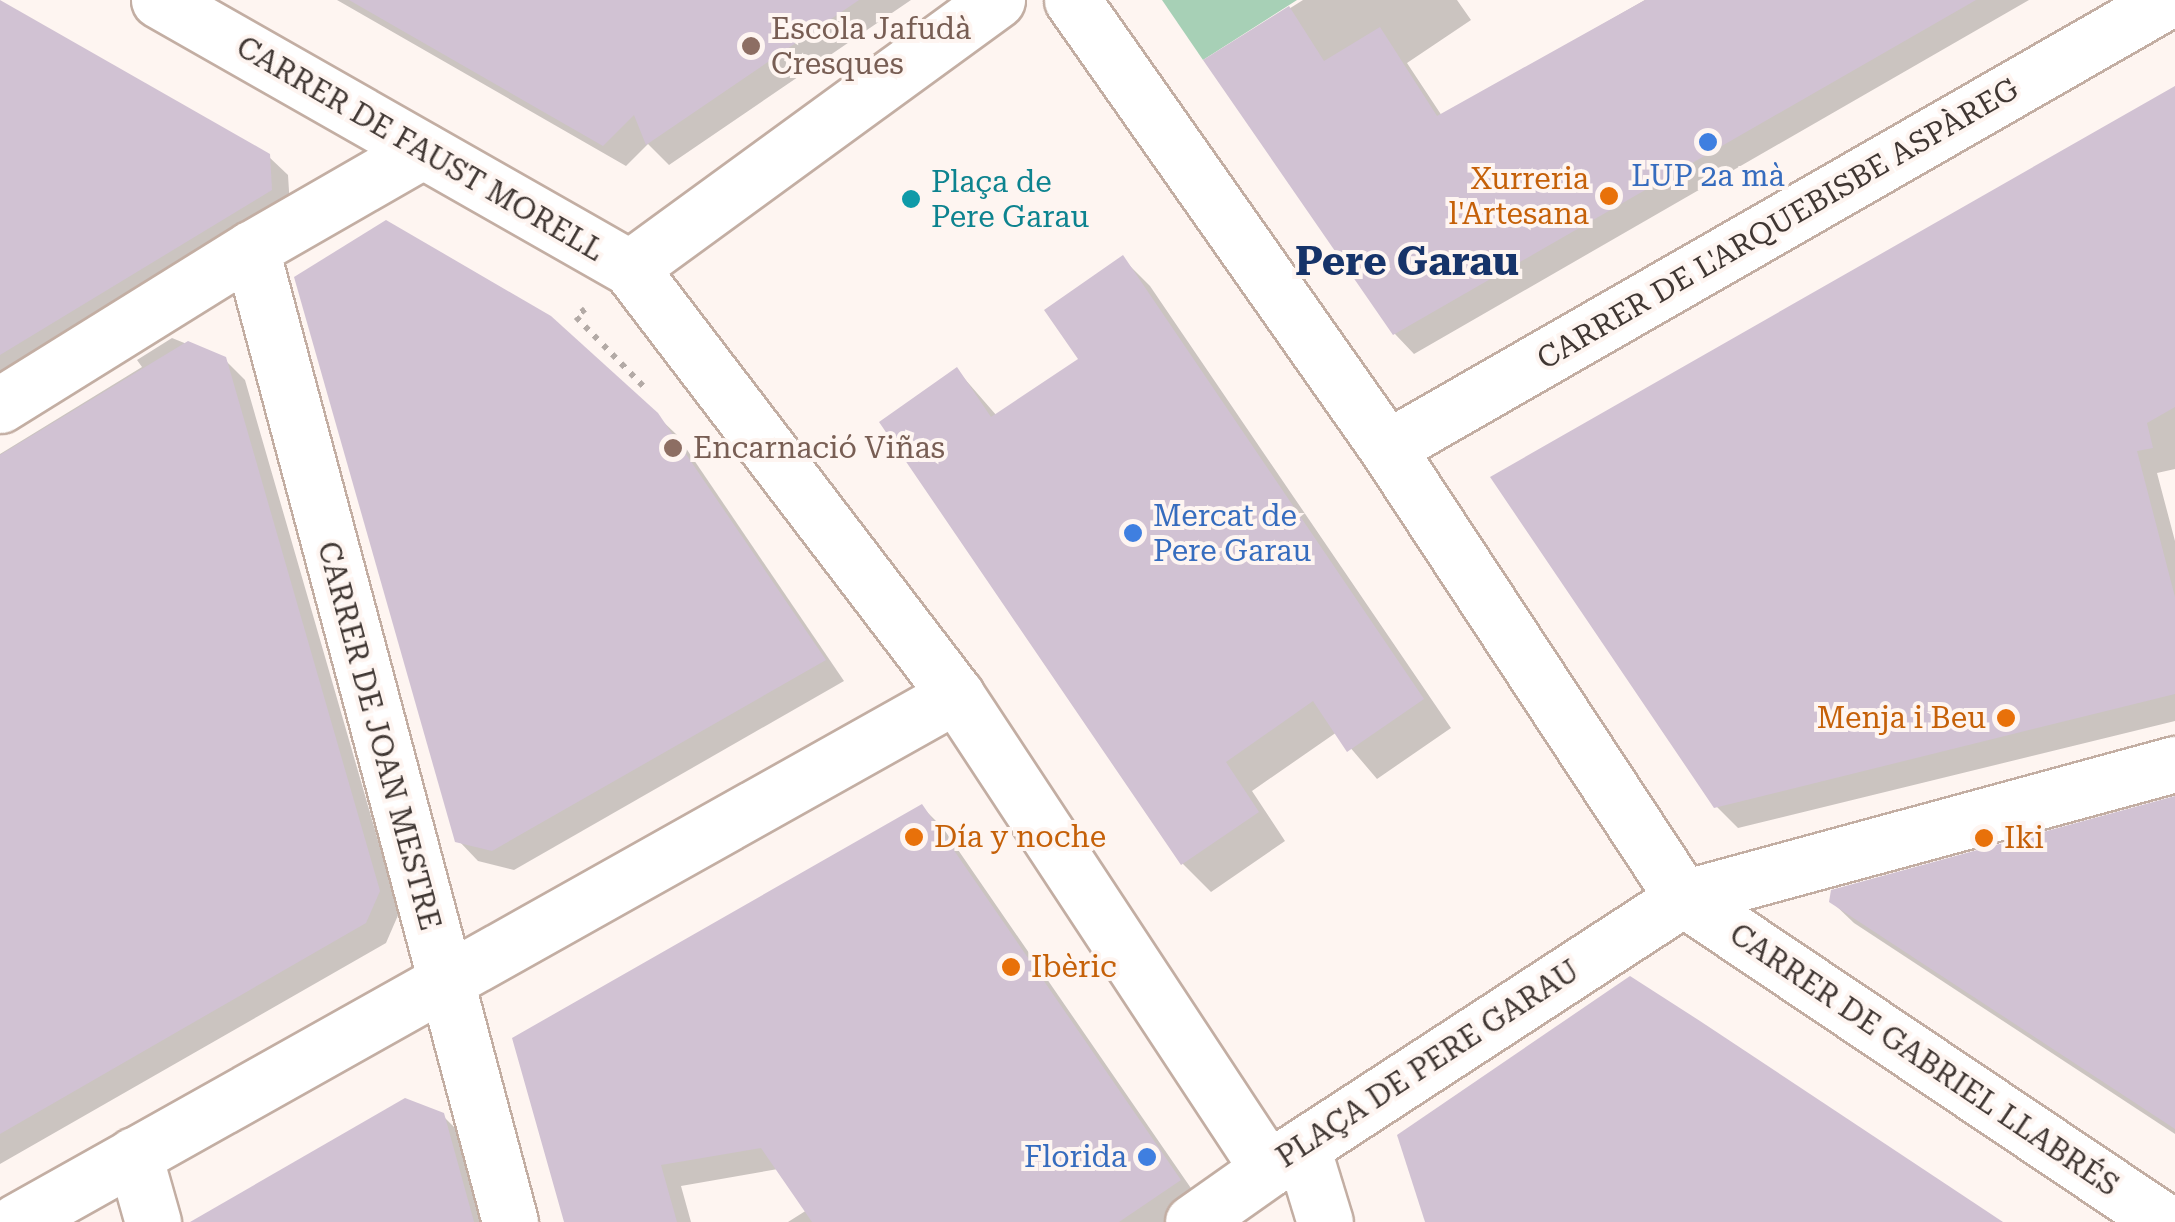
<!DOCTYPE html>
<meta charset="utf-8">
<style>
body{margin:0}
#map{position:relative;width:2175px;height:1222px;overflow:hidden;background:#fef5f1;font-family:"Roboto Serif",serif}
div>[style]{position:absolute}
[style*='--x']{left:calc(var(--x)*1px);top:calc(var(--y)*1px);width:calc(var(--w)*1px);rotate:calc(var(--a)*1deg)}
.green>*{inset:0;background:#a7d0b6}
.shadow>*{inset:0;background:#0003}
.building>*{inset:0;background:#d1c2d3}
.path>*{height:6px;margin-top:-3px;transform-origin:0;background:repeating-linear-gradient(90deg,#b3aaa6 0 5px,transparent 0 13px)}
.roads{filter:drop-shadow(2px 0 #c3aea3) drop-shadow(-2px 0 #c3aea3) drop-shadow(0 2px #c3aea3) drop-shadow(0 -2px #c3aea3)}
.minor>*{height:55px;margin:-27.5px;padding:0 27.5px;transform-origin:27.5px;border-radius:27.5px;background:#fff}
.tertiary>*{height:55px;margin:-27.5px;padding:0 27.5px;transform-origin:27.5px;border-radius:27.5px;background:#fff}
.dots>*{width:28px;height:28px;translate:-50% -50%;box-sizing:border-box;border:5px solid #fef5f1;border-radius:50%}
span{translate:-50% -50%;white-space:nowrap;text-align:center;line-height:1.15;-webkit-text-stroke:8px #fef5f1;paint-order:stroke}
.education-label{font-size:30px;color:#785e54}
.left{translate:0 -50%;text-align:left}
.street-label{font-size:30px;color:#403733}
.shop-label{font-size:30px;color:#366cbe}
.right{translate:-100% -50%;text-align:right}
.food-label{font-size:30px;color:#c56008}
.culture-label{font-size:30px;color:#0d838f}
.district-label{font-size:40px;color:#163369;font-weight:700}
</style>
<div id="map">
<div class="green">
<div style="clip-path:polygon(1162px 0,1297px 0,1203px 60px)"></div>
</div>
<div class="shadow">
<div style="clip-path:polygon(337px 0,911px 0,669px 165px,648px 144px,626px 166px)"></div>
<div style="clip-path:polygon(1303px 0,1457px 0,1471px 20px,1407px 63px,1442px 116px,1645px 0,2029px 0,1414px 354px,1395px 334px,1206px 61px)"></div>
<div style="clip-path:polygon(0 3px,268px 156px,288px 175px,290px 208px,0 384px)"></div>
<div style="clip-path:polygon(2175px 86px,2175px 469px,2157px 473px,2175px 541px,2175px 721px,1738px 828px,1716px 806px)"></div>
<div style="clip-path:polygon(1122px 258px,1150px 286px,1451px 728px,1377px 779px,1337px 732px,1252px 791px,1285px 841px,1211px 892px,1183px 864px,882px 422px,957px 370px,997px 416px,1082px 360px)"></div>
<div style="clip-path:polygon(172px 338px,224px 359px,245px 380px,399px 913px,386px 943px,0 1164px,0 454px,142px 367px,137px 360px)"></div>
<div style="clip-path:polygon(655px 414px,677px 435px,844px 681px,514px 870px,478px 861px,458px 840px)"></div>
<div style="clip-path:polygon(2175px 799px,2175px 1134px,1854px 923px,1831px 901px)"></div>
<div style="clip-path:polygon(922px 807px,943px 828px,1206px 1210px,1194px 1222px,788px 1222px,807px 1210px,778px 1169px,681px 1186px,691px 1222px,567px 1222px)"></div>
<div style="clip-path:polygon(443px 1116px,462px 1135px,487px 1222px,195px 1222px)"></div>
</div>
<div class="building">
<div style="clip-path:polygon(0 0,270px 154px,272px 190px,0 355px)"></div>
<div style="clip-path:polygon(349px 0,859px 0,646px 145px,634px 115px,603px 146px)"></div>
<div style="clip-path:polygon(1645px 0,1976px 0,1393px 335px,1203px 60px,1289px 6px,1324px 61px,1380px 27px,1437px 116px)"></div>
<div style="clip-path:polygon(2175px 86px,2175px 407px,2147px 423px,2153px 448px,2137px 451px,2175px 597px,2175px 694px,1714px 808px,1490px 477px)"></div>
<div style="clip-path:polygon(386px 220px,551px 316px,658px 413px,826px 660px,492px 851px,455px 842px,294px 277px)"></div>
<div style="clip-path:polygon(1123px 255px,1424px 699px,1347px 752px,1313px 701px,1226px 762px,1259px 812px,1181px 865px,879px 422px,957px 367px,991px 417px,1078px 359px,1044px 310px)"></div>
<div style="clip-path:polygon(188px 341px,226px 357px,380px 891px,366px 923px,0 1134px,0 455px)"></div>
<div style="clip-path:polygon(2175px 796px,2175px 1129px,1829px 902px,1831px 890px)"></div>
<div style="clip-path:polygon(922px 804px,1181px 1180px,1119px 1222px,812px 1222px,761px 1148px,661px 1165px,677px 1222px,564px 1222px,512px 1038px)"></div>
<div style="clip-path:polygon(1630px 976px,1700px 1021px,2003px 1222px,1425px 1222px,1397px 1135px)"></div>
<div style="clip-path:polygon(405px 1098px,444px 1113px,474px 1222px,190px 1222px)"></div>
</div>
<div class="path">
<div style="--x:585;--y:309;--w:12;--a:138"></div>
<div style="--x:576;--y:317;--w:96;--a:45.8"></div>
</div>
<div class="roads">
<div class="minor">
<div style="--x:251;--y:249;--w:1007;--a:75.09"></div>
<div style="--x:0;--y:405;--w:296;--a:-31.9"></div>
<div style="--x:251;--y:249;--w:198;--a:-29.9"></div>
<div style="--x:1683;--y:898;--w:510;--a:-15.24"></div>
<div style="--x:134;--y:1155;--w:70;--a:74.2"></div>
<div style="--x:1193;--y:1222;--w:92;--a:-35.2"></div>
</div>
<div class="tertiary">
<div style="--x:159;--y:0;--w:542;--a:29.64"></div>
<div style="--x:997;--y:0;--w:454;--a:143.9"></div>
<div style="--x:630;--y:268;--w:537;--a:52.64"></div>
<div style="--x:956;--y:695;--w:567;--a:56.65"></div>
<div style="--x:1268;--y:1169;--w:496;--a:-33.1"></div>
<div style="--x:1072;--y:0;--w:548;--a:54.89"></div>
<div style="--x:1387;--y:448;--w:539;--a:56.66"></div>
<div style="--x:1683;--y:898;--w:581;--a:33.91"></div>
<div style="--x:1387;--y:448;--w:900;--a:-29.84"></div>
<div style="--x:1302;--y:1147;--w:78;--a:73"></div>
<div style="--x:16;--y:1222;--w:1078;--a:-29.28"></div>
</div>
</div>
<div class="dots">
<div style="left:751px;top:46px;background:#8d6e63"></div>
<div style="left:1708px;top:142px;background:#3f7fe0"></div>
<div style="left:1609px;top:196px;background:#e8710a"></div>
<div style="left:911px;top:199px;background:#0f9aa8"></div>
<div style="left:673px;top:448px;background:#8d6e63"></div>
<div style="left:1133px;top:533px;background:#3f7fe0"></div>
<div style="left:2006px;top:718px;background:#e8710a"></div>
<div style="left:914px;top:837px;background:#e8710a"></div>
<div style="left:1984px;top:838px;background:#e8710a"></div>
<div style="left:1011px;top:967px;background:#e8710a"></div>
<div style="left:1147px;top:1157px;background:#3f7fe0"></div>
</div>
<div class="education-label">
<span class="left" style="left:771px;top:46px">Escola Jafudà<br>Cresques</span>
<span class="left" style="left:693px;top:448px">Encarnació Viñas</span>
</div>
<div class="street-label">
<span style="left:420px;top:149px;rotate:30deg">CARRER DE FAUST MORELL</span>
<span style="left:1778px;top:224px;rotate:-30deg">CARRER DE L'ARQUEBISBE ASPÀREG</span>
<span style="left:379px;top:736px;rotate:75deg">CARRER DE JOAN MESTRE</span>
<span style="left:1924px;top:1060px;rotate:34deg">CARRER DE GABRIEL LLABRÉS</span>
<span style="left:1428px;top:1064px;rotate:-33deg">PLAÇA DE PERE GARAU</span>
</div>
<div class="shop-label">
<span style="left:1708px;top:176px">LUP 2a mà</span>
<span class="left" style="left:1153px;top:533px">Mercat de<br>Pere Garau</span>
<span class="right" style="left:1127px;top:1157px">Florida</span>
</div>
<div class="food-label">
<span class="right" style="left:1589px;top:196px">Xurreria<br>l'Artesana</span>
<span class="right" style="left:1986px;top:718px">Menja i Beu</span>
<span class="left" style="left:934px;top:837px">Día y noche</span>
<span class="left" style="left:2004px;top:838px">Iki</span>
<span class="left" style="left:1031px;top:967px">Ibèric</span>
</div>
<div class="culture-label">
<span class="left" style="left:931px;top:199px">Plaça de<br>Pere Garau</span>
</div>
<div class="district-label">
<span style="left:1407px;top:262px">Pere Garau</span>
</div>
</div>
